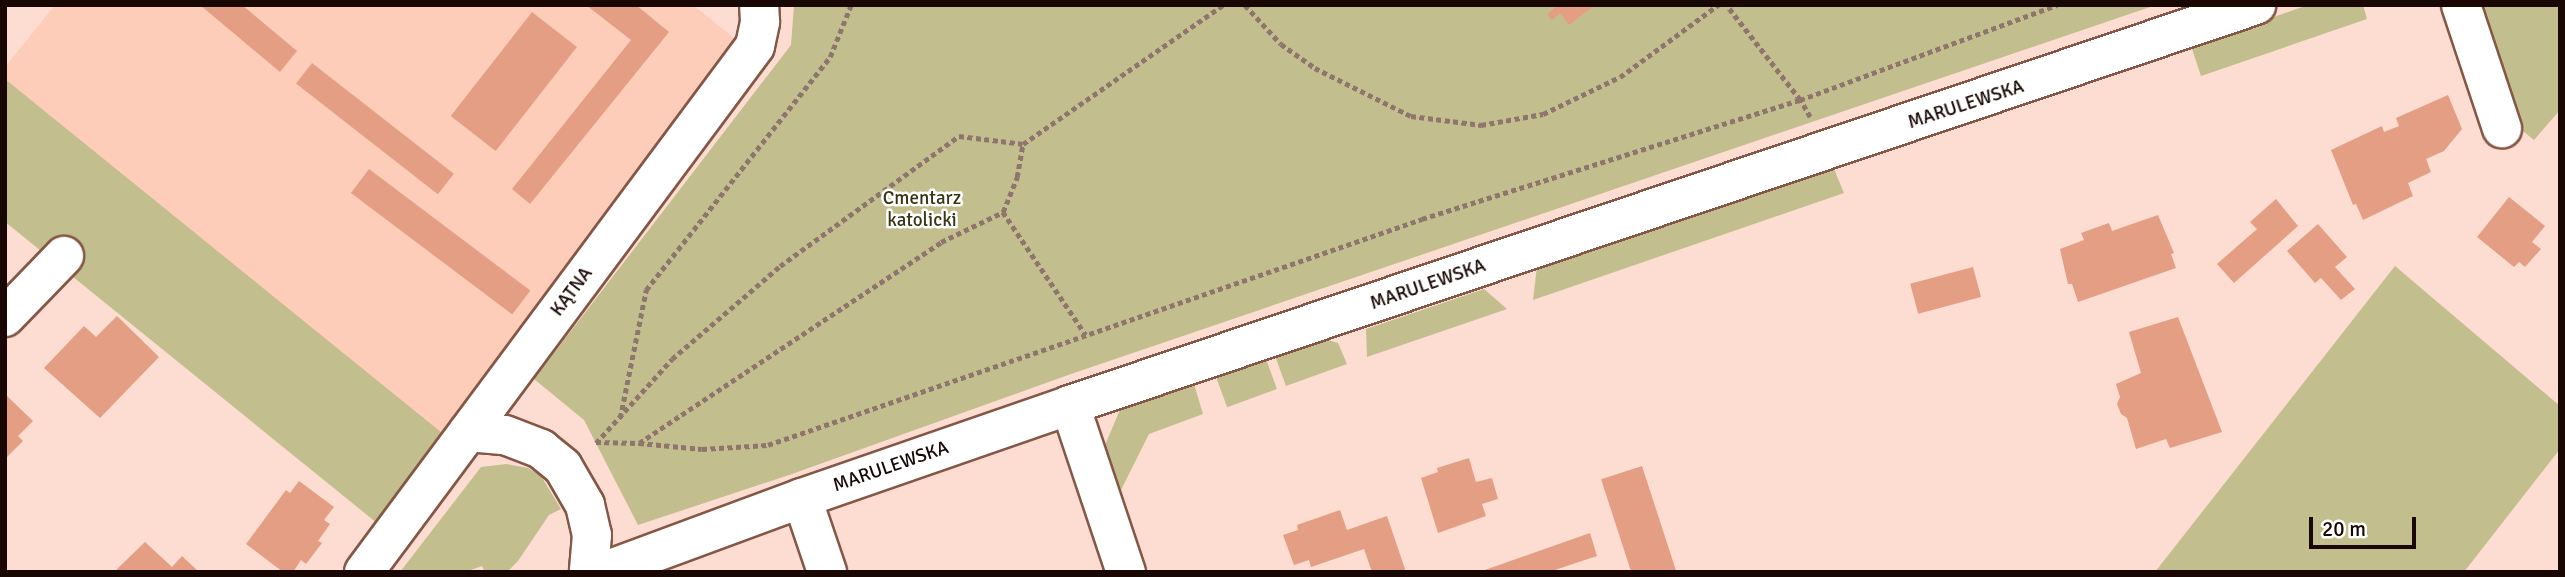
<!DOCTYPE html>
<meta charset="utf-8">
<style>
body{margin:0}
#map{position:relative;width:2565px;height:577px;overflow:hidden;background:#fdddd1;font-family:Signika,sans-serif}
div>[style]{position:absolute}
[style*='--x']{left:calc(var(--x)*1px);top:calc(var(--y)*1px);width:calc(var(--w)*1px);rotate:calc(var(--a)*1deg)}
.built>*{inset:0;background:#fdcdba}
.green>*{inset:0;background:#c3be8d;transform-origin:0 0}
.building>*{inset:0;background:#e39e83;transform-origin:0 0}
.path>*{height:4.5px;margin-top:-2.25px;transform-origin:0;background:repeating-linear-gradient(90deg,#8e756d 0 5px,transparent 0 8.5px)}
.roads{filter:drop-shadow(2px 0 #845746) drop-shadow(-2px 0 #845746) drop-shadow(0 2px #845746) drop-shadow(0 -2px #845746)}
.minor>*{height:38px;margin:-19px;padding:0 19px;transform-origin:19px;border-radius:19px;background:#fff}
span{translate:-50% -50%;white-space:nowrap;text-align:center;line-height:1.15;-webkit-text-stroke:5px #fff;paint-order:stroke}
.street-label{font-size:19px;color:#180703}
.park-label{font-size:19px;color:#383415}
.frame{position:absolute;inset:0;border:7px solid #180703;pointer-events:none}
.scale{position:absolute;left:2309px;top:517px;width:107px;height:32px;box-sizing:border-box;border:4px solid #180703;border-top:0;padding-left:9px;font-size:21px;line-height:24px;white-space:nowrap;color:#180703;-webkit-text-stroke:5px #fff;paint-order:stroke}
</style>
<div id="map">
<div class="built">
<div style="clip-path:polygon(55px 5px,693px 5px,734px 38px,443px 437px,5px 79px,5px 67px)"></div>
</div>
<div class="green">
<div style="clip-path:polygon(794px 5px,2156px 5px,1071px 374px,792px 474px,638px 525px,584px 420px,534px 379px,791px 45px)"></div>
<div style="clip-path:polygon(2308px 5px,2363px 5px,2367px 19px,2201px 76px,2191px 46px)"></div>
<div style="clip-path:polygon(2472px 5px,2560px 5px,2560px 110px,2534px 140px,2514px 124px)"></div>
<div style="left:5px;top:79px;width:566px;height:111px;rotate:39deg"></div>
<div style="clip-path:polygon(1834px 169px,1844px 193px,1533px 300px,1537px 266px)"></div>
<div style="clip-path:polygon(2395px 266px,2560px 406px,2560px 449px,2464px 572px,2155px 572px)"></div>
<div style="clip-path:polygon(1484px 289px,1507px 309px,1367px 357px,1366px 329px)"></div>
<div style="clip-path:polygon(1324px 339px,1338px 343px,1347px 364px,1286px 386px,1275px 356px)"></div>
<div style="left:1266px;top:359px;width:32px;height:53px;rotate:70deg"></div>
<div style="clip-path:polygon(1194px 384px,1203px 414px,1149px 434px,1121px 490px,1105px 445px,1122px 405px)"></div>
<div style="clip-path:polygon(506px 464px,528px 468px,541px 476px,561px 509px,549px 515px,518px 561px,507px 572px,485px 572px,482px 566px,465px 572px,400px 572px,481px 467px)"></div>
</div>
<div class="building">
<div style="clip-path:polygon(200px 5px,242px 5px,297px 51px,280px 72px)"></div>
<div style="clip-path:polygon(586px 5px,636px 5px,669px 32px,530px 204px,512px 189px,631px 40px)"></div>
<div style="clip-path:polygon(1558px 5px,1595px 5px,1569px 25px,1560px 13px,1552px 20px,1547px 14px)"></div>
<div style="left:532px;top:12px;width:57px;height:132px;rotate:38deg"></div>
<div style="left:312px;top:63px;width:180px;height:26px;rotate:38deg"></div>
<div style="clip-path:polygon(2448px 95px,2462px 129px,2444px 151px,2426px 159px,2431px 172px,2408px 183px,2413px 196px,2363px 220px,2356px 204px,2353px 205px,2331px 150px,2382px 126px,2384px 132px,2399px 126px,2396px 118px)"></div>
<div style="left:369px;top:169px;width:202px;height:30px;rotate:37deg"></div>
<div style="clip-path:polygon(2509px 197px,2545px 226px,2532px 242px,2541px 249px,2525px 267px,2519px 262px,2514px 267px,2477px 237px)"></div>
<div style="clip-path:polygon(2276px 199px,2298px 226px,2234px 283px,2217px 264px,2257px 229px,2250px 222px)"></div>
<div style="clip-path:polygon(2158px 215px,2174px 253px,2171px 254px,2176px 268px,2078px 302px,2072px 284px,2068px 284px,2060px 249px,2084px 240px,2081px 233px,2109px 223px,2112px 231px)"></div>
<div style="clip-path:polygon(2318px 224px,2347px 257px,2335px 267px,2355px 289px,2341px 300px,2321px 278px,2315px 283px,2287px 251px)"></div>
<div style="left:1973px;top:267px;width:31px;height:65px;rotate:75deg"></div>
<div style="clip-path:polygon(117px 316px,159px 357px,100px 418px,44px 368px,84px 326px,96px 337px)"></div>
<div style="clip-path:polygon(2178px 317px,2222px 432px,2170px 448px,2166px 439px,2136px 449px,2127px 418px,2121px 414px,2117px 404px,2120px 397px,2116px 384px,2141px 373px,2129px 332px)"></div>
<div style="clip-path:polygon(7px 396px,33px 421px,18px 436px,23px 441px,5px 459px)"></div>
<div style="clip-path:polygon(1469px 458px,1476px 482px,1492px 478px,1498px 499px,1482px 504px,1486px 516px,1438px 533px,1421px 478px,1438px 472px,1437px 468px)"></div>
<div style="left:1642px;top:466px;width:112px;height:43px;rotate:72deg"></div>
<div style="clip-path:polygon(299px 481px,334px 507px,324px 520px,330px 524px,318px 541px,322px 543px,306px 564px,301px 560px,293px 572px,283px 572px,246px 544px,286px 490px,290px 493px)"></div>
<div style="clip-path:polygon(1340px 510px,1347px 530px,1387px 516px,1406px 572px,1372px 572px,1364px 549px,1311px 567px,1309px 560px,1294px 565px,1283px 535px,1298px 530px,1297px 525px)"></div>
<div style="clip-path:polygon(1590px 533px,1597px 556px,1549px 572px,1479px 572px)"></div>
<div style="clip-path:polygon(145px 542px,172px 567px,182px 556px,199px 572px,114px 572px)"></div>
</div>
<div class="path">
<div style="--x:1245;--y:5;--w:53;--a:47.3"></div>
<div style="--x:1281;--y:44;--w:42;--a:35.2"></div>
<div style="--x:1315;--y:68;--w:107;--a:26.6"></div>
<div style="--x:1411;--y:116;--w:71;--a:7.3"></div>
<div style="--x:1481;--y:125;--w:63;--a:-10.1"></div>
<div style="--x:1543;--y:114;--w:85;--a:-25.7"></div>
<div style="--x:1620;--y:77;--w:122;--a:-36.3"></div>
<div style="--x:1810;--y:117;--w:20;--a:-120"></div>
<div style="--x:1800;--y:100;--w:274;--a:-20.3"></div>
<div style="--x:1003;--y:212;--w:148;--a:56"></div>
<div style="--x:620;--y:418;--w:131;--a:-78.5"></div>
<div style="--x:646;--y:290;--w:297;--a:-51.7"></div>
<div style="--x:830;--y:57;--w:56;--a:-68"></div>
<div style="--x:596;--y:442;--w:43;--a:1.3"></div>
<div style="--x:639;--y:443;--w:363;--a:-33.6"></div>
<div style="--x:941;--y:242;--w:69;--a:-25.8"></div>
<div style="--x:1003;--y:212;--w:38;--a:-68"></div>
<div style="--x:1017;--y:177;--w:34;--a:-80"></div>
<div style="--x:1023;--y:144;--w:244;--a:-34.8"></div>
<div style="--x:596;--y:443;--w:113;--a:-47.9"></div>
<div style="--x:672;--y:359;--w:143;--a:-40.7"></div>
<div style="--x:780;--y:266;--w:221;--a:-36"></div>
<div style="--x:959;--y:136;--w:64;--a:7.1"></div>
<div style="--x:639;--y:443;--w:63;--a:5.4"></div>
<div style="--x:702;--y:449;--w:66;--a:-3.5"></div>
<div style="--x:768;--y:445;--w:692;--a:-19.06"></div>
<div style="--x:1422;--y:219;--w:396;--a:-17.5"></div>
<div style="--x:1800;--y:100;--w:120;--a:-127.9"></div>
</div>
<div class="roads">
<div class="minor">
<div style="--x:2461;--y:5;--w:130;--a:71.6"></div>
<div style="--x:5;--y:317;--w:85;--a:-46"></div>
<div style="--x:1070;--y:405;--w:176;--a:71.5"></div>
<div style="--x:468;--y:432;--w:37;--a:5"></div>
<div style="--x:505;--y:435;--w:39;--a:21"></div>
<div style="--x:541;--y:449;--w:28;--a:39"></div>
<div style="--x:563;--y:467;--w:44;--a:59.9"></div>
<div style="--x:585;--y:505;--w:31;--a:77"></div>
<div style="--x:592;--y:535;--w:37;--a:95"></div>
<div style="--x:802;--y:498;--w:78;--a:71.3"></div>
<div style="--x:364;--y:572;--w:655;--a:-53.37"></div>
<div style="--x:755;--y:46;--w:25;--a:-78"></div>
<div style="--x:760;--y:22;--w:17;--a:-93"></div>
<div style="--x:602;--y:572;--w:213;--a:-20.3"></div>
<div style="--x:802;--y:498;--w:284;--a:-19.1"></div>
<div style="--x:1070;--y:405;--w:1252;--a:-18.64"></div>
</div>
</div>
<div class="street-label">
<span style="left:1966px;top:105px;rotate:-18deg">MARULEWSKA</span>
<span style="left:1428px;top:285px;rotate:-19deg">MARULEWSKA</span>
<span style="left:572px;top:292px;rotate:-53deg">KĄTNA</span>
<span style="left:891px;top:467px;rotate:-19deg">MARULEWSKA</span>
</div>
<div class="park-label">
<span style="left:922px;top:210px">Cmentarz<br>katolicki</span>
</div>
<div class="frame"></div>
<div class="scale">20 m</div>
</div>
